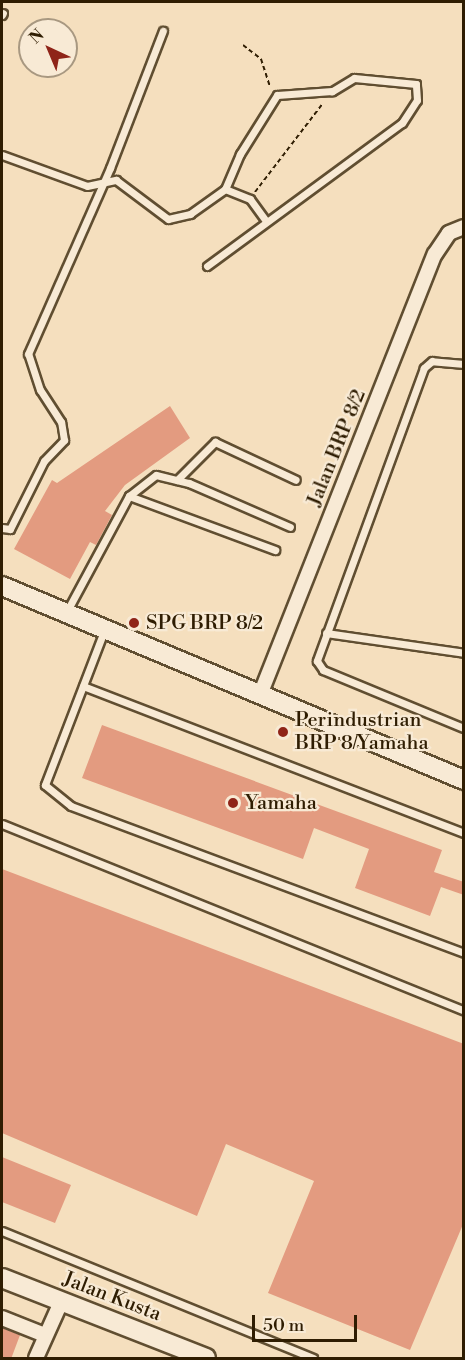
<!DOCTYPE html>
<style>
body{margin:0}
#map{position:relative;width:465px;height:1360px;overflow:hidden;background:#f5dfbe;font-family:"Libre Bodoni",serif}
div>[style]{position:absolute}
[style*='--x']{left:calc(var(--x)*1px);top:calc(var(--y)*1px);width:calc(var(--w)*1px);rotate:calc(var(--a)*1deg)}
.building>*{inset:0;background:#e39b80}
.path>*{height:2px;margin-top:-1px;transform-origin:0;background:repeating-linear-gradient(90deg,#2f1d02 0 4.5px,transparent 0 7.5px)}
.roads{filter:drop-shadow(2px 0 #604e31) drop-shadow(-2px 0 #604e31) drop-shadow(0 2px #604e31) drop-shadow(0 -2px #604e31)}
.lane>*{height:7px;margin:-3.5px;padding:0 3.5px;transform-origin:3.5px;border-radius:3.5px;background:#f8ead5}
.street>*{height:14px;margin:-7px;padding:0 7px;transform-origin:7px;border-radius:7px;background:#f8ead5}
.secondary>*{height:18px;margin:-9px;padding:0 9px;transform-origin:9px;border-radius:9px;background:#f8ead5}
.dots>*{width:16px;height:16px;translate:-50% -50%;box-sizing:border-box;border:3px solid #f8ead5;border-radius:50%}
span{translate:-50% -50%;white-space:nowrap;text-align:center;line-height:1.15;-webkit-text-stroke:4.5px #f8ead5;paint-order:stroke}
.street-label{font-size:20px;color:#2f1d02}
.poi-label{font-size:20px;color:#2f1d02}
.left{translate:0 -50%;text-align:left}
.frame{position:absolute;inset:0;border:3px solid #2f1d02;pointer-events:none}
.north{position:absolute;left:18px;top:18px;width:60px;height:60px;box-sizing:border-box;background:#f8ead5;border:2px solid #a89881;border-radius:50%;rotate:316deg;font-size:16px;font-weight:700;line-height:24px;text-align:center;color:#2f1d02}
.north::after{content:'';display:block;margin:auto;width:21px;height:27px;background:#8f2418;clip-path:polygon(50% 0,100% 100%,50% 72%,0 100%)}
.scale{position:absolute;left:252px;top:1315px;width:105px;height:27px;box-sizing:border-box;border:3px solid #2f1d02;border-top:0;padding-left:8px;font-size:18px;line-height:21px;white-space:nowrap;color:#2f1d02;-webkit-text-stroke:4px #f8ead5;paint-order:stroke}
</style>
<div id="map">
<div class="building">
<div style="clip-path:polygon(170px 406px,190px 438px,125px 485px,105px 511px,112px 515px,96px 545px,90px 542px,70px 579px,14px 549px,52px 480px,57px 483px)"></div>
<div style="clip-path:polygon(102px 725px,442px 850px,434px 872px,464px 882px,464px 895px,441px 887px,430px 916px,355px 888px,369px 849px,314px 828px,303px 859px,82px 778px)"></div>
<div style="clip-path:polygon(2px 869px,464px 1044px,464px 1222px,410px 1350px,268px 1293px,314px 1181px,226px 1144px,197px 1216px,2px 1133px)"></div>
<div style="clip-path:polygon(2px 1157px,71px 1185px,55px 1223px,2px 1202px)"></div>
<div style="clip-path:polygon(2px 1328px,20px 1335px,11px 1359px,2px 1359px)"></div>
</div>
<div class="path">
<div style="--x:243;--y:45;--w:23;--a:38"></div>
<div style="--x:261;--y:59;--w:28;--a:72"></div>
<div style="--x:255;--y:192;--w:112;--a:-52.6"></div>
</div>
<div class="roads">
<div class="lane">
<div style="--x:2;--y:15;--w:2;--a:-63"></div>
<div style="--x:2;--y:155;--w:90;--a:20"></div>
<div style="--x:87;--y:186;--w:30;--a:-12"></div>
<div style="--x:116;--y:180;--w:65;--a:36.9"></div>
<div style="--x:168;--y:219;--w:23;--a:-13"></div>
<div style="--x:190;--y:214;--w:43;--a:-35.5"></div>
<div style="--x:225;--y:189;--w:27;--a:22"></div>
<div style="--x:250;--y:199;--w:26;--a:54"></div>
<div style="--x:207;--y:266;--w:242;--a:-36.3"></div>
<div style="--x:402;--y:123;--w:27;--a:-57"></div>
<div style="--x:417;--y:100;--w:16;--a:-94"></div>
<div style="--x:416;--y:84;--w:62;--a:-174.5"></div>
<div style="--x:354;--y:78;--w:26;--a:149"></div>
<div style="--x:332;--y:91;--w:55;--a:175.8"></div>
<div style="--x:277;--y:95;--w:70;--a:122.1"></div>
<div style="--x:240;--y:154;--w:38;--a:113"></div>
<div style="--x:464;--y:364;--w:32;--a:-175"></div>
<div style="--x:432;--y:361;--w:11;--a:139"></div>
<div style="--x:424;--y:368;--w:312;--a:110.1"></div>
<div style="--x:317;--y:661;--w:11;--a:56"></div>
<div style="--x:323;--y:670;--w:152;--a:22.4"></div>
<div style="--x:177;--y:480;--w:54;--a:-45"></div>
<div style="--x:215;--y:442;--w:89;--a:25.1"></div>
<div style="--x:129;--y:496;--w:156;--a:20.3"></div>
<div style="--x:2;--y:528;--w:8;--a:7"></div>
<div style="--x:10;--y:529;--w:76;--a:-63.4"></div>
<div style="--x:44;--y:461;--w:29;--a:-46"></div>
<div style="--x:64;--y:440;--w:18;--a:-99"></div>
<div style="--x:61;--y:422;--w:38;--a:-123"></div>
<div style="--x:40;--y:390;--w:38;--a:-108"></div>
<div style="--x:28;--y:354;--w:203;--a:-66.2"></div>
<div style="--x:110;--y:168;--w:147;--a:-68.9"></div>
<div style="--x:67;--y:611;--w:131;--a:-61.7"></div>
<div style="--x:129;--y:496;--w:34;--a:-38"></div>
<div style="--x:156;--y:475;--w:34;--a:14"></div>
<div style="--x:189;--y:483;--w:110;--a:23.5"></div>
<div style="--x:104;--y:631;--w:165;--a:111"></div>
<div style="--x:45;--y:785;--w:33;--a:39"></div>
<div style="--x:71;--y:806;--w:420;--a:20.5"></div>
<div style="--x:326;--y:633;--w:139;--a:8.2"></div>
<div style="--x:83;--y:686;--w:408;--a:21.1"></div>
<div style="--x:2;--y:824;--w:498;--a:22"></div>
<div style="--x:2;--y:1231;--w:336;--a:22.2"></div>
</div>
<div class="street">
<div style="--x:260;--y:695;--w:474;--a:-68.4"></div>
<div style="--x:435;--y:254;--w:25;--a:-56"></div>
<div style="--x:449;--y:233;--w:16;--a:-22"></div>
<div style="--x:2;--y:1318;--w:46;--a:21.6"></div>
<div style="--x:36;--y:1358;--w:61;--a:-65.9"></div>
</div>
<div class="secondary">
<div style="--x:2;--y:586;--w:501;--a:22.78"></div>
<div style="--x:2;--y:1278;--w:219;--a:21.4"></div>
</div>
</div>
<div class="dots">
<div style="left:134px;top:623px;background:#8f2418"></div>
<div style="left:283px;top:732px;background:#8f2418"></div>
<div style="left:233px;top:803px;background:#8f2418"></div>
</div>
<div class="street-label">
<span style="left:337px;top:448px;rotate:-68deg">Jalan BRP 8/2</span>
<span style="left:112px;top:1297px;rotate:21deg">Jalan Kusta</span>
</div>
<div class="poi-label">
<span class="left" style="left:146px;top:623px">SPG BRP 8/2</span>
<span class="left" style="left:295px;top:732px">Perindustrian<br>BRP 8/Yamaha</span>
<span class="left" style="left:245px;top:803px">Yamaha</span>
</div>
<div class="frame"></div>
<div class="north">N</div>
<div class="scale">50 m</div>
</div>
